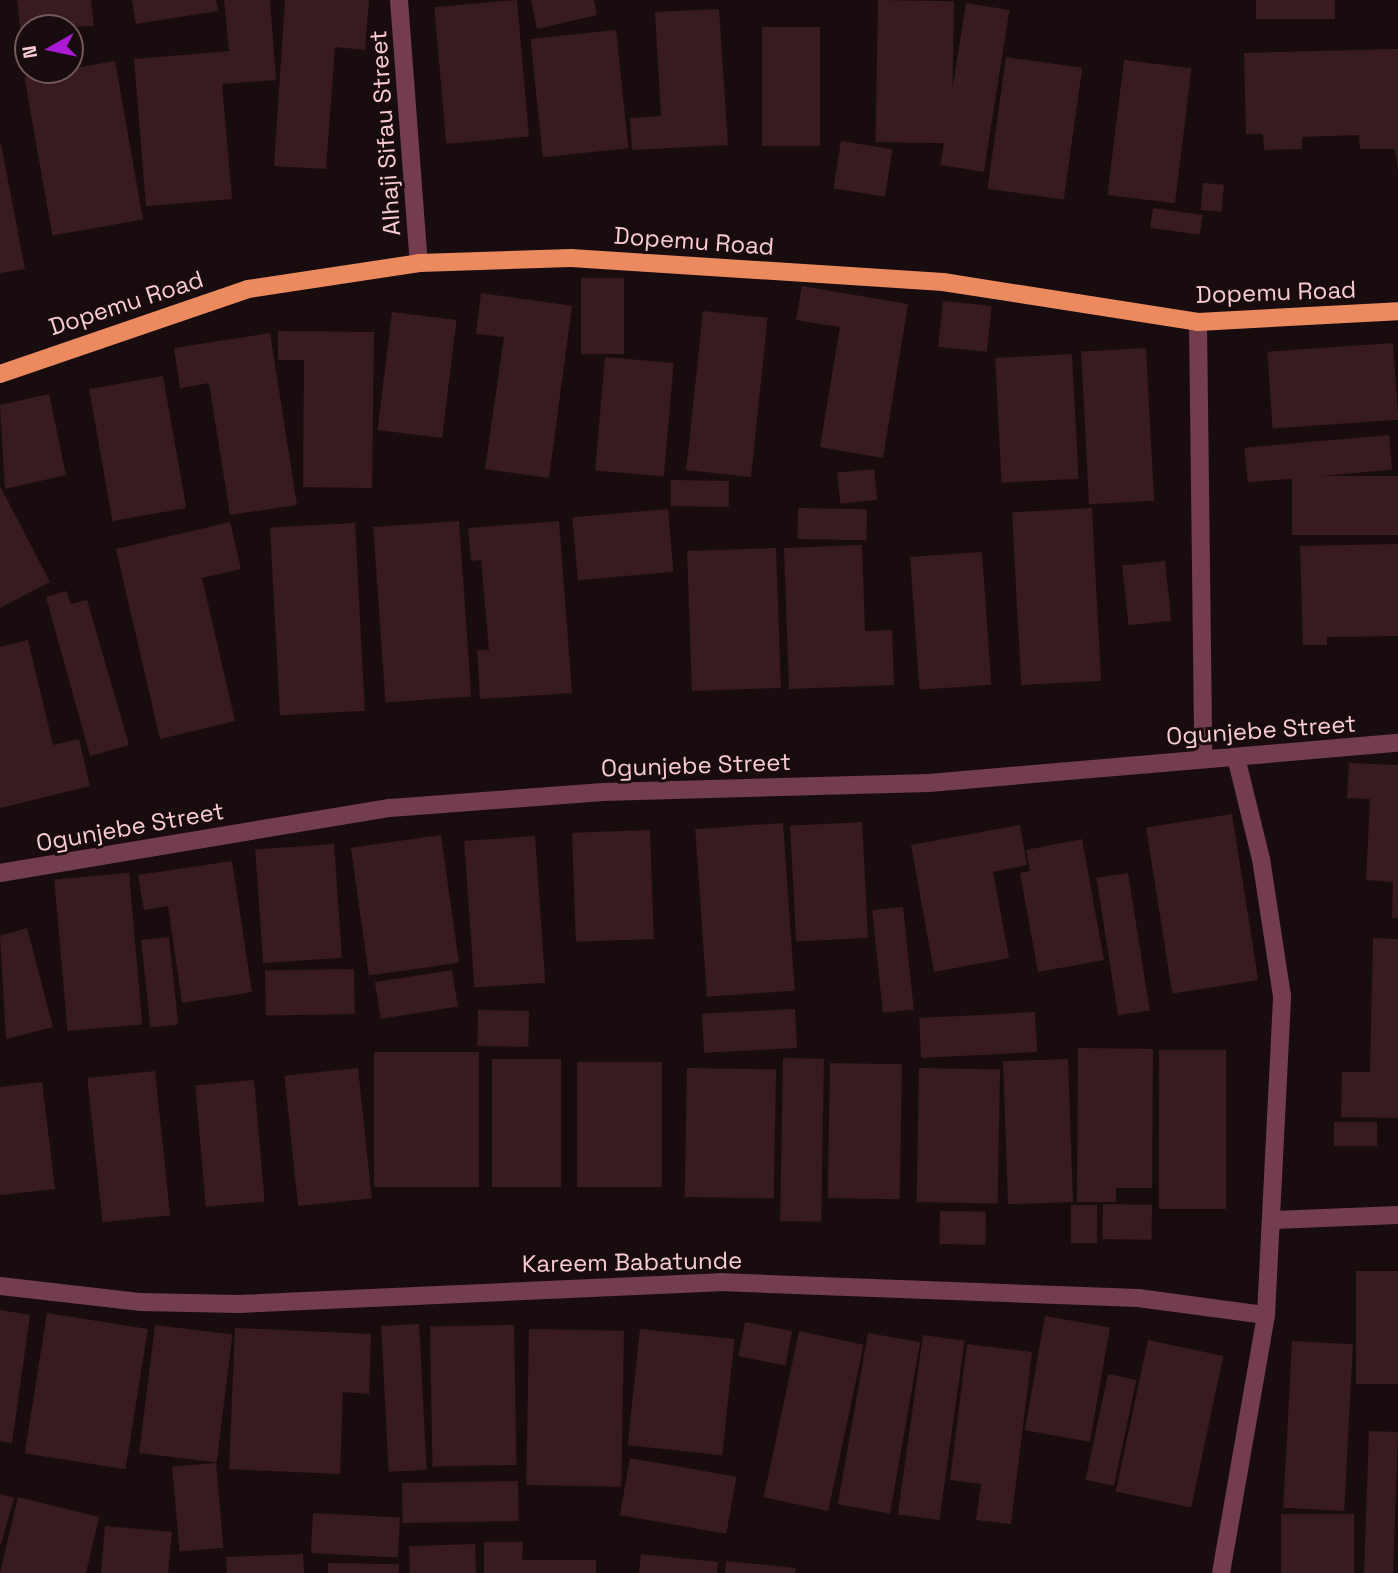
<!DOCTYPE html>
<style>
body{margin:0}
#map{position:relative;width:1398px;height:1573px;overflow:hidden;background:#190c0f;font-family:"Space Grotesk",sans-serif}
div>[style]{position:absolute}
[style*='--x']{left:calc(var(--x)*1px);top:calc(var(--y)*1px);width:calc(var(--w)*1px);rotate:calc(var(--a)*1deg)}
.building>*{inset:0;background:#381b1f;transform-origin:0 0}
.minor>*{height:18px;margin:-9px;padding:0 9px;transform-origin:9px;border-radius:9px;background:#733d4d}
.major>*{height:18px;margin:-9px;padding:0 9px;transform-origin:9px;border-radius:9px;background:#eb895f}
span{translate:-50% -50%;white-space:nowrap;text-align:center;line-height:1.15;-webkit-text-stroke:6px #190c0f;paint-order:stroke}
.street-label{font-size:24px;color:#f9cbd5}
.north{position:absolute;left:14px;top:14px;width:70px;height:70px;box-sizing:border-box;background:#190c0f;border:2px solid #73585e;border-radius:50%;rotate:261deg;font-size:19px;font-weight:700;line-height:28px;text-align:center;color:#f9cbd5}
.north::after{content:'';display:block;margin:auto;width:24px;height:32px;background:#ab1ad6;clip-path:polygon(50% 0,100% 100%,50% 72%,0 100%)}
</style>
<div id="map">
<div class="building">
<div style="clip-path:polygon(17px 0,91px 0,94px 26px,28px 28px,21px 35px)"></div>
<div style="clip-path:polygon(132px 0,216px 0,218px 11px,136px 24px)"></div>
<div style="clip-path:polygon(224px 0,270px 0,276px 80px,222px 84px,232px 199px,146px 206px,134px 59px,229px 51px)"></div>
<div style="clip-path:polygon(285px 0,369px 0,365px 50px,335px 47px,326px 169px,274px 166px)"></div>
<div style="left:517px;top:0;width:137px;height:83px;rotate:85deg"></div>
<div style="clip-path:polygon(531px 0,594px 0,597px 15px,537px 29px)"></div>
<div style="left:878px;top:0;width:76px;height:142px;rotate:1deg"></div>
<div style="left:1256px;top:0;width:79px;height:19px"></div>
<div style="left:966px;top:3px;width:44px;height:164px;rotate:9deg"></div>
<div style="clip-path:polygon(719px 9px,728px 145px,632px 150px,630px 118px,661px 116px,655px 12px)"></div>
<div style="left:762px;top:27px;width:58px;height:119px"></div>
<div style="left:616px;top:30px;width:119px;height:86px;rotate:84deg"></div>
<div style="clip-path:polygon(1398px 49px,1398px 171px,1395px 149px,1360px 149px,1359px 135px,1302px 137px,1302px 149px,1264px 150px,1263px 134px,1246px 134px,1244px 53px)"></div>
<div style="left:1006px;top:57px;width:77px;height:133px;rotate:8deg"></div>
<div style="left:1124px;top:60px;width:68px;height:136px;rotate:7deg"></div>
<div style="left:115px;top:61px;width:161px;height:92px;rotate:80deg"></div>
<div style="left:841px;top:141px;width:52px;height:48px;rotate:9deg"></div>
<div style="clip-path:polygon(1px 144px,25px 269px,0 273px,0 145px)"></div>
<div style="left:1203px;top:183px;width:21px;height:27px;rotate:5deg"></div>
<div style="left:1153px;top:208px;width:50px;height:20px;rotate:8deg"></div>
<div style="left:581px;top:278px;width:43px;height:76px"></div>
<div style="clip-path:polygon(802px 286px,908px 304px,883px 458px,820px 447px,840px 327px,796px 320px)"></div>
<div style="clip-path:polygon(481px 293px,572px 306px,549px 478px,485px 469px,504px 337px,476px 334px)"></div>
<div style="left:943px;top:301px;width:49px;height:46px;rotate:6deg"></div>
<div style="left:703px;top:311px;width:65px;height:160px;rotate:6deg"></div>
<div style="left:392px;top:312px;width:65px;height:119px;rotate:7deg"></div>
<div style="clip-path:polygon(278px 331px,374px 332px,372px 488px,303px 487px,304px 360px,278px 360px)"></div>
<div style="clip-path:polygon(270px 333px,297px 505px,230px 515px,209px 383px,180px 388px,174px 348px)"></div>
<div style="left:1393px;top:343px;width:77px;height:126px;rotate:86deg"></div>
<div style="left:1146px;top:348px;width:153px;height:65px;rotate:87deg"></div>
<div style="left:1072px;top:354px;width:125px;height:77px;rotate:87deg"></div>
<div style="left:605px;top:357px;width:69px;height:114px;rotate:5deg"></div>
<div style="left:163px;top:376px;width:134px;height:75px;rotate:80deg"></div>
<div style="clip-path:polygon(49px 394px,66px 475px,5px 489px,0 405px)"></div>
<div style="left:1389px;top:435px;width:35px;height:145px;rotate:85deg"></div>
<div style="left:874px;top:469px;width:31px;height:37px;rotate:84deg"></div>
<div style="left:1398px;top:476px;width:59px;height:106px;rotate:90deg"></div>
<div style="left:671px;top:480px;width:58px;height:26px;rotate:1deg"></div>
<div style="clip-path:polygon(0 486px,50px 582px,0 608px)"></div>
<div style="left:798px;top:508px;width:69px;height:31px;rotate:1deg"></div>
<div style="left:1092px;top:508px;width:173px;height:80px;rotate:87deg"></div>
<div style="left:668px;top:509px;width:63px;height:96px;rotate:85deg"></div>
<div style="left:459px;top:521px;width:176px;height:86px;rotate:86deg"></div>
<div style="clip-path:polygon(559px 521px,572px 693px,480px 699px,477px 650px,489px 650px,481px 560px,471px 561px,468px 528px)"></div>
<div style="clip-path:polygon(230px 522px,241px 569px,202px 578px,235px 721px,160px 739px,116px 549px)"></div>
<div style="left:355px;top:523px;width:188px;height:85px;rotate:87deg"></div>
<div style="clip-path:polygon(1398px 544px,1398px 636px,1327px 637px,1327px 645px,1303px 645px,1300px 546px)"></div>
<div style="clip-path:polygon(862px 545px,865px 631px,892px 630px,894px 685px,789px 689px,784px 548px)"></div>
<div style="left:776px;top:548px;width:140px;height:89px;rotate:88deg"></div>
<div style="left:982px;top:552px;width:133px;height:72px;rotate:86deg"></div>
<div style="left:1165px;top:561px;width:60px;height:43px;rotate:84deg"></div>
<div style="clip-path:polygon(66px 591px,71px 604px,87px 600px,129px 745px,90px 756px,46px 597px)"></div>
<div style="clip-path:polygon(28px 640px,53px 745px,79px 739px,90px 786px,0 808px,0 647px)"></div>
<div style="clip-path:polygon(1349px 763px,1398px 765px,1398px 918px,1392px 918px,1393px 882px,1366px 880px,1370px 799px,1347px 798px)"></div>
<div style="left:1232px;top:814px;width:168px;height:87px;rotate:81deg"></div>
<div style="left:862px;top:822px;width:116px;height:72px;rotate:87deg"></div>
<div style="left:783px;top:823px;width:168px;height:88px;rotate:86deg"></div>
<div style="clip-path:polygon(1020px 825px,1027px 865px,993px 872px,1009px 958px,934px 972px,911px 845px)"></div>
<div style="left:650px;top:830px;width:109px;height:78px;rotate:88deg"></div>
<div style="left:441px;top:835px;width:129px;height:91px;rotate:82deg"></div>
<div style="left:535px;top:836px;width:147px;height:71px;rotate:86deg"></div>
<div style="clip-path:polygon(1082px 839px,1104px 960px,1038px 972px,1020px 873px,1030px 871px,1026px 850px)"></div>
<div style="left:334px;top:844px;width:114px;height:79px;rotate:86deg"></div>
<div style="clip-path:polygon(232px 861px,252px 992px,182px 1003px,168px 906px,144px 910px,138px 875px)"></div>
<div style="left:129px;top:873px;width:152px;height:75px;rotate:85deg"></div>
<div style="left:1128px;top:873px;width:139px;height:32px;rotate:81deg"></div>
<div style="left:903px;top:907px;width:103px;height:31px;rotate:84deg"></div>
<div style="clip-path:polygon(27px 928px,53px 1027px,6px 1039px,0 936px)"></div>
<div style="left:169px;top:937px;width:88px;height:28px;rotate:84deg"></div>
<div style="clip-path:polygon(1373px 938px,1398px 939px,1398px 1118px,1341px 1117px,1342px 1072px,1370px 1072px)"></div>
<div style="left:354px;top:969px;width:45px;height:89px;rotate:89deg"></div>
<div style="left:452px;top:970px;width:37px;height:78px;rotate:81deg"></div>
<div style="left:795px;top:1009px;width:39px;height:93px;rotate:87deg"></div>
<div style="left:478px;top:1010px;width:51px;height:36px;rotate:1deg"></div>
<div style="left:1035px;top:1012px;width:40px;height:116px;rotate:87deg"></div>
<div style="clip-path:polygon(1078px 1048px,1153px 1049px,1152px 1188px,1116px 1188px,1116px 1202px,1077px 1202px)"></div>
<div style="left:1159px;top:1050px;width:67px;height:159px"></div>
<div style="left:479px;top:1052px;width:135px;height:105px;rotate:90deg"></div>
<div style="left:783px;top:1058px;width:41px;height:163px;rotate:1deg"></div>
<div style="left:492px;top:1059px;width:69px;height:128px"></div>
<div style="left:1068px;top:1059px;width:143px;height:65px;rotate:88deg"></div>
<div style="left:577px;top:1062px;width:85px;height:125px"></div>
<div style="left:830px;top:1063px;width:72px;height:135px;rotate:1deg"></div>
<div style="left:358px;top:1068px;width:131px;height:74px;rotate:84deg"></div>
<div style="left:687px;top:1068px;width:89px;height:129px;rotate:1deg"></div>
<div style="left:919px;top:1068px;width:81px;height:134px;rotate:1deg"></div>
<div style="left:155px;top:1071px;width:145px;height:68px;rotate:84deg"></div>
<div style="left:254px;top:1080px;width:122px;height:59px;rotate:85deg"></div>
<div style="clip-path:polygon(42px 1082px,55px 1189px,0 1195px,0 1087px)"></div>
<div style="left:1334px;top:1122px;width:43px;height:24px"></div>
<div style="left:1103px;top:1204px;width:49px;height:35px;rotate:1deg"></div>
<div style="left:1071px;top:1205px;width:26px;height:38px"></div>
<div style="left:940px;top:1211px;width:46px;height:33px;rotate:1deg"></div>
<div style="left:1356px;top:1271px;width:42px;height:113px"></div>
<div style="clip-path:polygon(0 1310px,30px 1315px,12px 1443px,0 1441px)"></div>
<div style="left:47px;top:1313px;width:102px;height:142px;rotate:9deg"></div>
<div style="left:1045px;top:1316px;width:66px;height:116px;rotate:10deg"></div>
<div style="left:745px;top:1322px;width:48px;height:35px;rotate:11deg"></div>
<div style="left:419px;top:1324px;width:146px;height:38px;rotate:87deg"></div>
<div style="left:155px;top:1325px;width:78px;height:129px;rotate:7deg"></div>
<div style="left:514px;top:1325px;width:140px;height:84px;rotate:89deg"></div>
<div style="clip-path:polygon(235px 1328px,371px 1334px,369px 1394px,343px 1392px,340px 1474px,229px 1469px)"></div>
<div style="left:529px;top:1329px;width:95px;height:156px;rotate:1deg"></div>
<div style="left:640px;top:1329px;width:95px;height:117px;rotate:6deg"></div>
<div style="left:799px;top:1331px;width:66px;height:170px;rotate:12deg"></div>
<div style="left:868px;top:1333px;width:53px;height:174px;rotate:10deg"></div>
<div style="left:923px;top:1335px;width:42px;height:181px;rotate:8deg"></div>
<div style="left:1148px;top:1340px;width:77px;height:155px;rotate:12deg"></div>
<div style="left:1292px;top:1341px;width:61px;height:167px;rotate:3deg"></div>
<div style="clip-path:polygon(967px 1344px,1032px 1352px,1011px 1524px,976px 1520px,981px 1484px,950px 1480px)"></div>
<div style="left:1108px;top:1374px;width:29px;height:108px;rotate:12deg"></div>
<div style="left:1369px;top:1431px;width:29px;height:142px;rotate:2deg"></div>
<div style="left:630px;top:1458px;width:108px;height:58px;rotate:10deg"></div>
<div style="left:216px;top:1463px;width:85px;height:44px;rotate:85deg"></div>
<div style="left:518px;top:1481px;width:40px;height:116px;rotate:89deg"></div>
<div style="clip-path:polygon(0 1494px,14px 1498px,1px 1544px,0 1544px)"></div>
<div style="clip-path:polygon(18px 1497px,99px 1517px,86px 1573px,0 1573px)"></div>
<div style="left:313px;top:1513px;width:87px;height:40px;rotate:3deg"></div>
<div style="left:1281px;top:1514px;width:73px;height:59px"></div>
<div style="left:105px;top:1526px;width:67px;height:47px;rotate:5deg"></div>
<div style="clip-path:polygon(484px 1542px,523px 1542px,522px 1560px,596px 1560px,596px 1573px,484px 1573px)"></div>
<div style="left:475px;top:1544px;width:29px;height:66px;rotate:88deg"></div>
<div style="clip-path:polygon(303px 1554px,304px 1573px,227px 1573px,226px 1557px)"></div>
<div style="clip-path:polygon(641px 1554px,718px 1562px,717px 1573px,639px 1573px)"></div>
<div style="clip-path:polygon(726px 1561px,796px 1568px,795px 1573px,725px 1573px)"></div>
<div style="left:328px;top:1563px;width:71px;height:10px;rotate:1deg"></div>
</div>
<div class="minor">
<div style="--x:399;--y:0;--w:264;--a:85.7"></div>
<div style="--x:1198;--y:322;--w:437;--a:89.3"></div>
<div style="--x:0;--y:873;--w:395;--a:-9.5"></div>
<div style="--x:390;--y:808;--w:214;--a:-4.3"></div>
<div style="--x:603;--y:792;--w:326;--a:-1.6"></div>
<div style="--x:929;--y:783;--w:471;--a:-4.9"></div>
<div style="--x:1274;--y:1220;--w:124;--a:-2.3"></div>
<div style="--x:0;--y:1286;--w:142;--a:6.5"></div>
<div style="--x:141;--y:1302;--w:97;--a:1.2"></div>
<div style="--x:238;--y:1304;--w:482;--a:-2.6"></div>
<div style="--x:719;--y:1282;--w:419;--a:2.2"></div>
<div style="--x:1138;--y:1298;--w:129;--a:7.6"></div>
<div style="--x:1221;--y:1573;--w:262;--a:-80.1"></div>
<div style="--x:1266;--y:1315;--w:319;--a:-87.1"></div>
<div style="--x:1282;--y:996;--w:139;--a:-98.7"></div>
<div style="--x:1261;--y:859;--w:101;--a:-103.8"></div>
</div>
<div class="major">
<div style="--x:0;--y:374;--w:262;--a:-18.9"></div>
<div style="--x:248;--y:289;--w:173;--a:-8.6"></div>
<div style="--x:419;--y:263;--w:152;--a:-1.9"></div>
<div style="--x:571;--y:258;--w:373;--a:3.7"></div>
<div style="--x:943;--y:282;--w:258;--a:8.9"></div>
<div style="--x:1198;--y:322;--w:200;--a:-3.1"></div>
</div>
<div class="street-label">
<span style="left:385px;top:133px;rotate:-94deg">Alhaji Sifau Street</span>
<span style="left:694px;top:241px;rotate:4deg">Dopemu Road</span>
<span style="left:1276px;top:292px;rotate:-2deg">Dopemu Road</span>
<span style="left:126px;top:303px;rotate:-18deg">Dopemu Road</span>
<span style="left:1261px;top:730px;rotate:-4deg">Ogunjebe Street</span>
<span style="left:696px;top:765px;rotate:-2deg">Ogunjebe Street</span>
<span style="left:130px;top:827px;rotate:-10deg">Ogunjebe Street</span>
<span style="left:632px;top:1262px;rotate:-1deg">Kareem Babatunde</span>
</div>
<div class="north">N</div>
</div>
